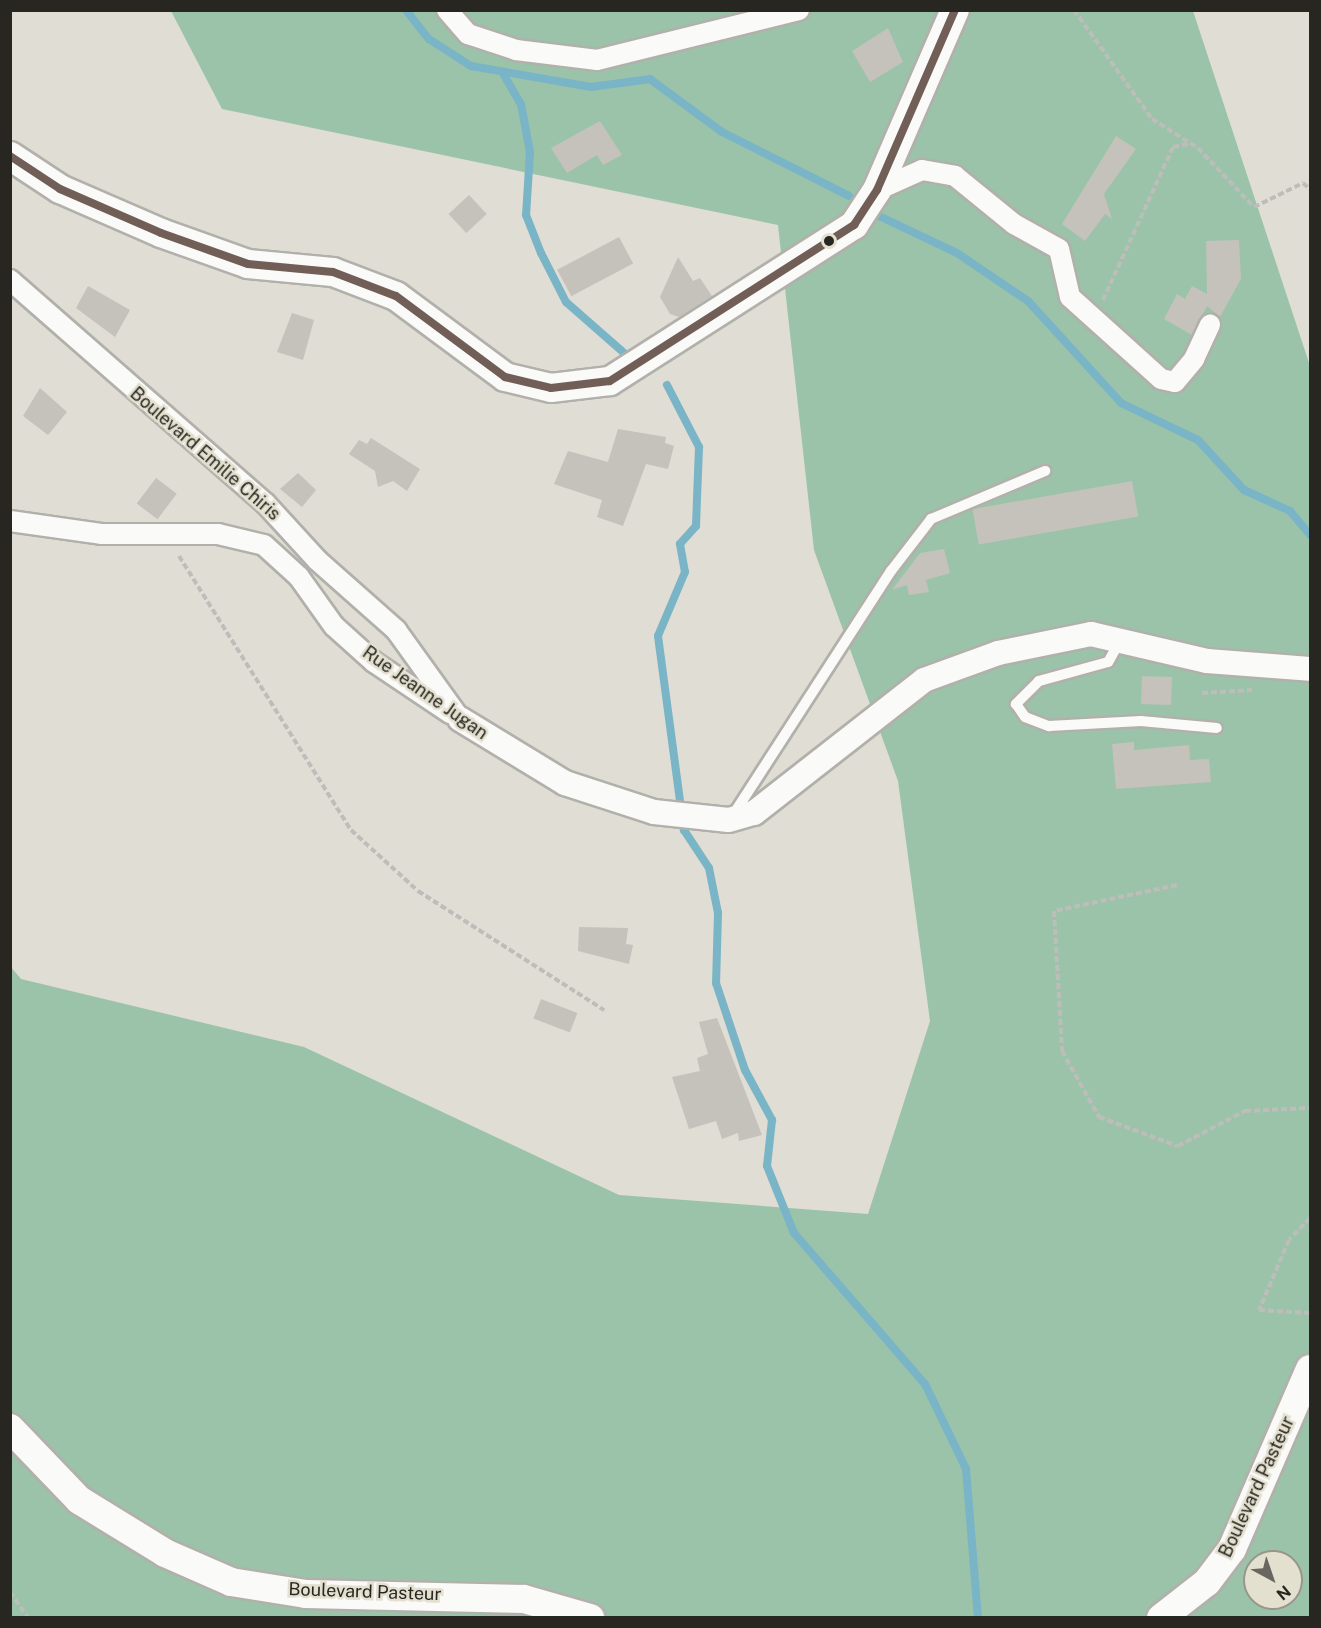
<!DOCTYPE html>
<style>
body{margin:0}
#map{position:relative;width:1321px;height:1628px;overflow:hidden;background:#dfddd4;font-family:"Public Sans",sans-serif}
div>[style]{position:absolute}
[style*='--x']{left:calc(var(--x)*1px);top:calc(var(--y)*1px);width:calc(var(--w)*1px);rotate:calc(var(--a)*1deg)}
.forest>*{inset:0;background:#9ac3aa}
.stream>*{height:8px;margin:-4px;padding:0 4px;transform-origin:4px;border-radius:4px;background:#7ab4c7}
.building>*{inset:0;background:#c4c2bb;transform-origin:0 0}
.path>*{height:4px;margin-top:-2px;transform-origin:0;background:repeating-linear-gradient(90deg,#bdbdba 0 6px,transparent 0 9px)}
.roads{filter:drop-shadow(2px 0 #b2b0aa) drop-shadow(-2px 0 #b2b0aa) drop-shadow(0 2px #b2b0aa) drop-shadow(0 -2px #b2b0aa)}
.service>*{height:10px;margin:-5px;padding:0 5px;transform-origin:5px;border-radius:5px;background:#fafaf9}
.minor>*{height:20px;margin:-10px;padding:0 10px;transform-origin:10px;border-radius:10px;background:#fafaf9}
.tertiary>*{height:24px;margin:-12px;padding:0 12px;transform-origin:12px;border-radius:12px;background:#fafaf9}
.secondary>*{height:28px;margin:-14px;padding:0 14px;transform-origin:14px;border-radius:14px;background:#fafaf9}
.bus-1>*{height:8px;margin:-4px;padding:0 4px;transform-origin:4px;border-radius:4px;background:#715e57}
.dots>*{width:16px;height:16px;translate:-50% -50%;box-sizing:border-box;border:3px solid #e3e0d0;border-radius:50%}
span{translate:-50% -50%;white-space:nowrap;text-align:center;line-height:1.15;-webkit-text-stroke:5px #e3e0d0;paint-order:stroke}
.street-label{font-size:18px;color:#282620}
.frame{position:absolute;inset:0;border:12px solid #282620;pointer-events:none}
.north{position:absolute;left:1243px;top:1550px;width:60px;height:60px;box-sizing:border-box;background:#e3e0d0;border:2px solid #98968a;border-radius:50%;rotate:140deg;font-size:16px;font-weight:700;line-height:24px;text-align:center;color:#282620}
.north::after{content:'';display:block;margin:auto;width:21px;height:27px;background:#68665f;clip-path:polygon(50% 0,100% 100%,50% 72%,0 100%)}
</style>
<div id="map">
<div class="forest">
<div style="clip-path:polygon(evenodd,171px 11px,1193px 11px,1310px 366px,1310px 1617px,11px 1617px,10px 966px,21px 979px,304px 1047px,619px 1195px,868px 1214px,930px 1021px,898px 781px,814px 550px,778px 225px,222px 109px,171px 11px,1255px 1562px,1291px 1562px,1291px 1598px,1255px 1598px,1255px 1562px)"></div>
</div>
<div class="stream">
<div style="--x:406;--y:10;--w:37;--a:52"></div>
<div style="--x:429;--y:39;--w:50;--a:32.7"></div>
<div style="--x:471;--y:66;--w:122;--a:9.9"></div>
<div style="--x:591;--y:87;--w:60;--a:-7.7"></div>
<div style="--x:650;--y:79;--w:89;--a:36.4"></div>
<div style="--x:722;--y:132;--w:142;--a:26.7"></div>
<div style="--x:504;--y:75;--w:34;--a:60"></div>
<div style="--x:521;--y:104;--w:49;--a:79.4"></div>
<div style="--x:530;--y:152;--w:63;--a:93.6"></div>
<div style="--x:526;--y:215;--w:41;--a:68.5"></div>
<div style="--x:541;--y:253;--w:55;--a:63"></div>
<div style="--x:566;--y:302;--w:77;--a:41.3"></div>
<div style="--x:879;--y:216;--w:86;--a:25.4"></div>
<div style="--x:957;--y:253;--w:86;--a:34.1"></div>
<div style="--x:1028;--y:301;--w:138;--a:47.6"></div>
<div style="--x:1121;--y:403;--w:85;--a:25.7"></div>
<div style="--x:1198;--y:440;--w:68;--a:47.4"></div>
<div style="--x:1244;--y:490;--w:51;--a:24.5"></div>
<div style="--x:1290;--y:511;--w:31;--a:50"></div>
<div style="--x:667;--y:385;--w:70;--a:62.7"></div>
<div style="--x:699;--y:447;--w:79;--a:92.2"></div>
<div style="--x:696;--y:526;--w:24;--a:132"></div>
<div style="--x:680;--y:544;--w:28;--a:80"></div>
<div style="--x:685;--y:572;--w:69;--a:112.9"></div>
<div style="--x:658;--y:636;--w:196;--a:82.4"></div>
<div style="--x:684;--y:830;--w:45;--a:56.7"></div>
<div style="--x:709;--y:868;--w:46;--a:78.7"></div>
<div style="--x:718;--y:913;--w:70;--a:91.6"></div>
<div style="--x:716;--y:983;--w:92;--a:71.6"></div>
<div style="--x:745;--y:1070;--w:57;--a:61.6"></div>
<div style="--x:772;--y:1120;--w:46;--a:96.2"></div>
<div style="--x:767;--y:1166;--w:72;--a:68.1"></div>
<div style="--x:794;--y:1233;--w:200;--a:49.1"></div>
<div style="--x:925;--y:1384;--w:94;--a:64.2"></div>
<div style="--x:966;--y:1469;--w:149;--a:85.4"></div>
</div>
<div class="building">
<div style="clip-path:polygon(888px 28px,903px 62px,870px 82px,852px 51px)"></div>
<div style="clip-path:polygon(600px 121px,622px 155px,603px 165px,597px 155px,567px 173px,551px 148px)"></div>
<div style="clip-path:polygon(1116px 136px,1136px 149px,1104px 194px,1112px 219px,1105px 214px,1085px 241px,1062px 224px)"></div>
<div style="left:469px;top:195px;width:26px;height:28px;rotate:47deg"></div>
<div style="left:619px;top:237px;width:30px;height:70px;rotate:62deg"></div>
<div style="clip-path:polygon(1239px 240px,1241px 279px,1220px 317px,1207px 306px,1192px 335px,1164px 319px,1177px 294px,1185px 299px,1192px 286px,1207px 294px,1206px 241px)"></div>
<div style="clip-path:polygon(678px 257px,693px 281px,700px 278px,712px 296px,679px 317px,670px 314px,660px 297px)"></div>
<div style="clip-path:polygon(88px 286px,130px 310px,115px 337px,76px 308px)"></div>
<div style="clip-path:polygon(292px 313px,314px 320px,303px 360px,277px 352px)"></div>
<div style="clip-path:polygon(40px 388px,67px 412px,48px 435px,23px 416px)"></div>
<div style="clip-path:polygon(618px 429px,666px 437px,665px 443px,674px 446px,668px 469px,646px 464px,623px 526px,597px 517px,602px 500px,554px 484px,568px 451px,608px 462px)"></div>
<div style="clip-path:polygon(371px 438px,420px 469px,407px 491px,393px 481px,378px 487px,375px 471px,349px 454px,359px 440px,367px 444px)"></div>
<div style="clip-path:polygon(298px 473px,316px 490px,302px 507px,280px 489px)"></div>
<div style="left:156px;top:478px;width:26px;height:32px;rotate:37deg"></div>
<div style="left:1132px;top:481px;width:36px;height:162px;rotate:80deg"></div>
<div style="clip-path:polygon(944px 549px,950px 573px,926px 580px,929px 592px,909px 595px,907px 585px,892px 590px,920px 553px)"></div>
<div style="left:1142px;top:676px;width:30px;height:28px;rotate:2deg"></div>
<div style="clip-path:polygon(1134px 742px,1134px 750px,1189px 745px,1190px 760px,1209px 759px,1211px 782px,1116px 789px,1112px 744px)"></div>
<div style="clip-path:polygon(579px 927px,628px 928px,626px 944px,633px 945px,629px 964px,578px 951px)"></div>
<div style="left:541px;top:999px;width:39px;height:21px;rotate:21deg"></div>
<div style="clip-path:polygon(717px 1018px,762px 1135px,739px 1141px,738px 1133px,722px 1139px,716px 1121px,689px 1129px,672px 1077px,700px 1071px,697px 1058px,708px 1054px,699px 1022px)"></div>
</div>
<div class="path">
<div style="--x:1074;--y:10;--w:134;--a:54.4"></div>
<div style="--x:1152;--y:119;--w:54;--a:32.2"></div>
<div style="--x:1198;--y:148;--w:81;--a:46.5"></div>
<div style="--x:1254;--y:207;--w:55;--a:-26.1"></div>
<div style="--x:1303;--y:183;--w:9;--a:41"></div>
<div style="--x:1103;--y:300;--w:168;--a:-65.4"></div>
<div style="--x:1173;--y:147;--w:16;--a:-11"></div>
<div style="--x:179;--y:556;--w:324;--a:57.9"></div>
<div style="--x:351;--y:830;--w:91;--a:42.3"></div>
<div style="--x:418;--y:891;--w:221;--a:32.6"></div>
<div style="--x:1202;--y:693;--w:50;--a:-3.4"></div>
<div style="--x:1177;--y:885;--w:126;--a:168.1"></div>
<div style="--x:1054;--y:911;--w:140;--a:86.7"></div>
<div style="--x:1062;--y:1051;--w:76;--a:60.7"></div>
<div style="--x:1099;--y:1117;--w:84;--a:20.2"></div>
<div style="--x:1178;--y:1146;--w:76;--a:-27.6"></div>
<div style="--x:1245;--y:1111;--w:65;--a:-2.6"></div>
<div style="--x:1310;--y:1218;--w:30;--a:134"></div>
<div style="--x:1289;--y:1240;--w:76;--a:113.2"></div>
<div style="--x:1259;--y:1310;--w:51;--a:3.4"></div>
<div style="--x:10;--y:1592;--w:32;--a:55"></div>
</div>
<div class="roads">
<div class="service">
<div style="--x:1121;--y:639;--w:26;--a:119"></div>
<div style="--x:1108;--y:662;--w:72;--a:164.6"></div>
<div style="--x:1039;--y:681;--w:33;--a:135"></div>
<div style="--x:1016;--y:704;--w:16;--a:55"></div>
<div style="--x:1025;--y:717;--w:26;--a:21"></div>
<div style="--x:1049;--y:726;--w:92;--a:-3.1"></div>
<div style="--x:1141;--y:721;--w:76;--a:5.3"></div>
<div style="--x:733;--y:815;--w:291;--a:-57.1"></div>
<div style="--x:891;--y:571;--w:66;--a:-52.4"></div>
<div style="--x:931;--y:519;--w:124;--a:-22.8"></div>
</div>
<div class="minor">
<div style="--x:447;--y:10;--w:32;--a:49"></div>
<div style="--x:468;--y:34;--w:51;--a:18.4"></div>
<div style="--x:516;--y:50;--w:82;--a:7"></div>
<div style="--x:597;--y:60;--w:208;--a:-13.9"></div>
<div style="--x:877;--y:190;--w:49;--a:-24"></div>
<div style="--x:922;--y:170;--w:34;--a:10"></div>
<div style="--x:955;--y:176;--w:76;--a:39.1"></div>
<div style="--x:1014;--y:224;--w:51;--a:29.1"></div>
<div style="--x:1059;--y:249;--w:49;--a:77.1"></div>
<div style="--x:1070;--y:297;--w:122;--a:42"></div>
<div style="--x:1161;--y:379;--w:14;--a:12"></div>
<div style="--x:1175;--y:382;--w:30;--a:-50"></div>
<div style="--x:1194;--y:359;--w:38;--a:-65"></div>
<div style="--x:10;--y:280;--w:339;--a:41.2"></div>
<div style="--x:265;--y:503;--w:77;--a:47.6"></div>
<div style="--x:317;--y:560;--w:106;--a:41.5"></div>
<div style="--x:396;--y:630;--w:110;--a:54.3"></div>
<div style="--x:10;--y:521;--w:92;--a:8.1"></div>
<div style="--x:101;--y:534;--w:117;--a:0"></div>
<div style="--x:218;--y:534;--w:47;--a:13.4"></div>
<div style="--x:264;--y:545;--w:47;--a:42.4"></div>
<div style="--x:299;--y:577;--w:60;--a:54.5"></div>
<div style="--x:334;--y:626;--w:54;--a:42"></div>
<div style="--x:374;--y:662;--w:92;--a:33.9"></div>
</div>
<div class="tertiary">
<div style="--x:460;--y:719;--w:123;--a:31.4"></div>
<div style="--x:565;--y:783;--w:94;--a:18"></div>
<div style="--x:654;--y:812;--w:75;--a:6.1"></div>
<div style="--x:729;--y:820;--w:26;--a:-16"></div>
<div style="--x:754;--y:813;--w:216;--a:-38"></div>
<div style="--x:924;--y:680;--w:79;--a:-20"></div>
<div style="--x:998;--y:653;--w:95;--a:-11.5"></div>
<div style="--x:1091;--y:634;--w:119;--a:13.1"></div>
<div style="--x:1207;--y:661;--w:103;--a:4.4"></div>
</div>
<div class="secondary">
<div style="--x:10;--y:156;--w:60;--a:33.4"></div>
<div style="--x:60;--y:189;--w:110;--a:23.5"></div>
<div style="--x:161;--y:233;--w:92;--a:19.6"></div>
<div style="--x:248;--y:264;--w:85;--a:5.4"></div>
<div style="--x:333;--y:272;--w:67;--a:20.9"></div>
<div style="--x:396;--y:296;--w:136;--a:36.6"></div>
<div style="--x:505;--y:377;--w:47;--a:13.4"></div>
<div style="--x:551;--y:388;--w:59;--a:-6.8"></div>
<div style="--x:610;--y:381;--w:290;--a:-32.6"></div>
<div style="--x:854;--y:225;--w:42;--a:-56.7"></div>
<div style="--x:877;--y:190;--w:196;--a:-66.6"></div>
<div style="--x:10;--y:1428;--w:100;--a:46.2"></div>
<div style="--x:79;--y:1500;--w:101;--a:31.6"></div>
<div style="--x:165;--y:1553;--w:72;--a:23.7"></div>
<div style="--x:231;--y:1582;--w:76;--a:9.1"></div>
<div style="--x:306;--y:1594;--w:218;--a:1.3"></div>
<div style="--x:524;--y:1599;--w:69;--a:16.1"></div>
<div style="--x:1161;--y:1618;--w:58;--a:-38"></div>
<div style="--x:1207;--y:1582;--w:41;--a:-52.9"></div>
<div style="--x:1232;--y:1549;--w:196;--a:-66.6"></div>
</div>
</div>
<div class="bus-1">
<div style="--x:10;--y:156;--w:60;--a:33.4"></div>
<div style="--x:60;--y:189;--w:110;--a:23.5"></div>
<div style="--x:161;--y:233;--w:92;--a:19.6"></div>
<div style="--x:248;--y:264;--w:85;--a:5.4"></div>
<div style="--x:333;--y:272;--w:67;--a:20.9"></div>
<div style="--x:396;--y:296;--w:136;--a:36.6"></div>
<div style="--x:505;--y:377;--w:47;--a:13.4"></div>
<div style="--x:551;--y:388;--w:59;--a:-6.8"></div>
<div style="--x:610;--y:381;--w:290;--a:-32.6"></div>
<div style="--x:854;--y:225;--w:42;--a:-56.7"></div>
<div style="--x:877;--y:190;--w:196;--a:-66.6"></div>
</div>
<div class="dots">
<div style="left:829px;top:241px;background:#282620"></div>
</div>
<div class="street-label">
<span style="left:205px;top:454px;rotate:41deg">Boulevard Emilie Chiris</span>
<span style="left:425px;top:693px;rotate:35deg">Rue Jeanne Jugan</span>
<span style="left:1257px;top:1487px;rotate:-65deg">Boulevard Pasteur</span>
<span style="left:365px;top:1592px;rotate:2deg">Boulevard Pasteur</span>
</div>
<div class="frame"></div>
<div class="north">N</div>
</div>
